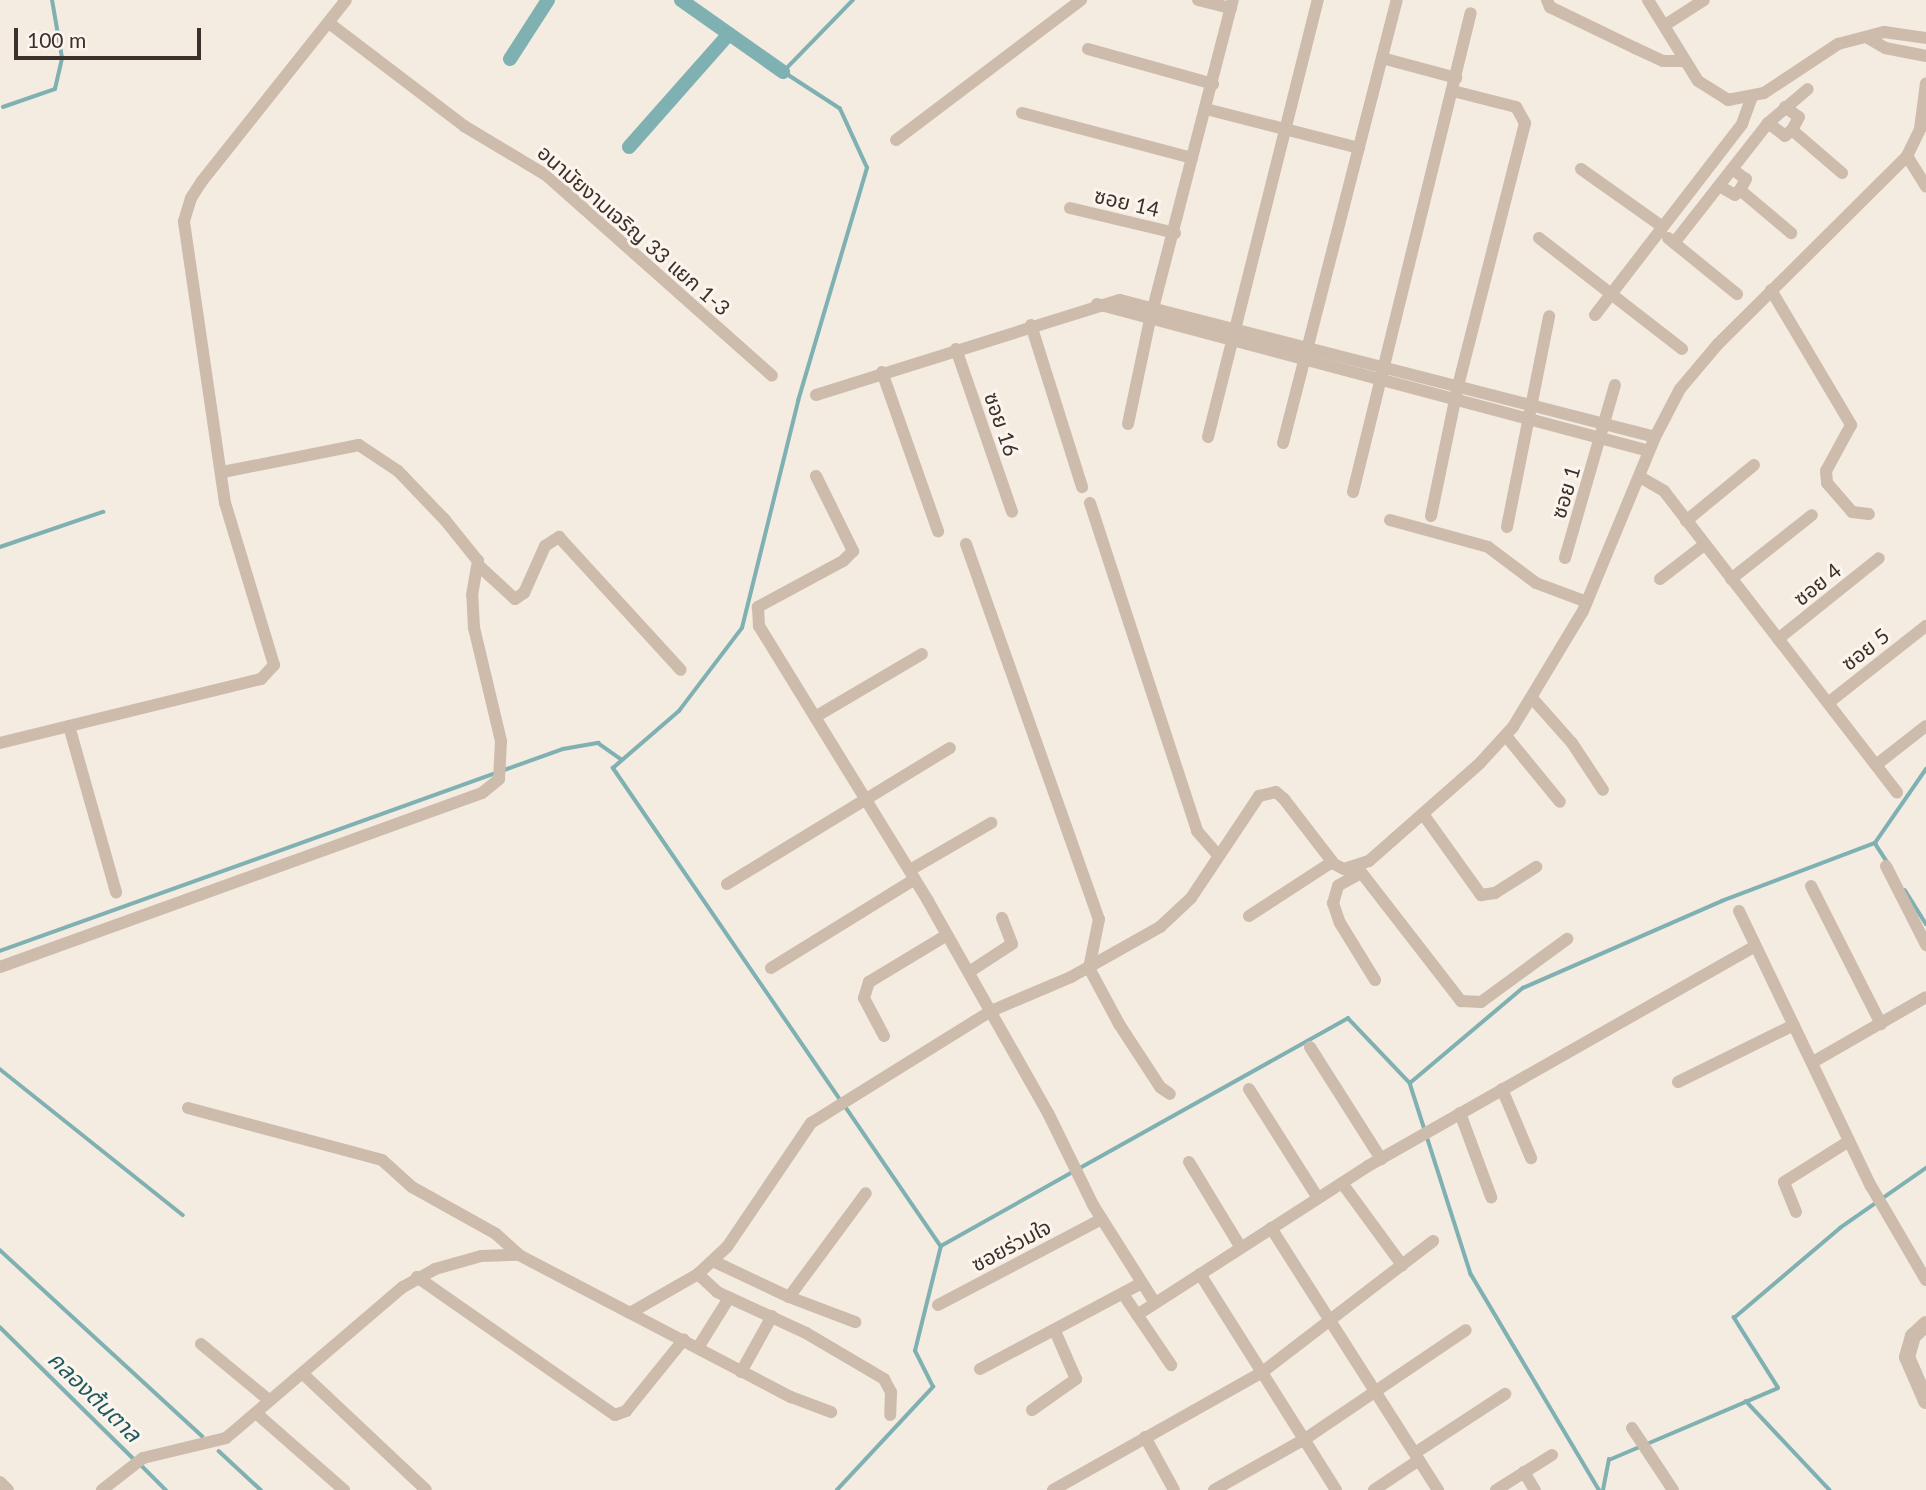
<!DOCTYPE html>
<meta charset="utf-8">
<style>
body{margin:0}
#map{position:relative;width:1926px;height:1490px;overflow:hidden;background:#f4ebe1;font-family:Lato,"Noto Sans Thai",sans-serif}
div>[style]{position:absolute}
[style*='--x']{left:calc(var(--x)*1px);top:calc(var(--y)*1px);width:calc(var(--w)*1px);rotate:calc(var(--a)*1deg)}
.stream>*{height:3.5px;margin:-1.75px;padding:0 1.75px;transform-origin:1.75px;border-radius:1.75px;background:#7fb0b2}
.canal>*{height:14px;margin:-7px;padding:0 7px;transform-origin:7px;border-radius:7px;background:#7fb0b2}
.minor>*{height:12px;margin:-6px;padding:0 6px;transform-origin:6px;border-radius:6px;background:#cdbbac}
.tertiary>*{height:16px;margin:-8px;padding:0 8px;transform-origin:8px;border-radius:8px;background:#cdbbac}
span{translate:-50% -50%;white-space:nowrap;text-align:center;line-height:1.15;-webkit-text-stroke:6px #fbf5ee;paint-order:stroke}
.street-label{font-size:21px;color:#3b302b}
.water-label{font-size:23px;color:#1f5a5e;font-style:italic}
.scale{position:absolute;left:14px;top:28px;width:187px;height:32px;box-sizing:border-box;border:4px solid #3b302b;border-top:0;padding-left:9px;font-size:21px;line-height:24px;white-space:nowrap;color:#3b302b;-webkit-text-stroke:5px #fbf5ee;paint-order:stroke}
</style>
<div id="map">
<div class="stream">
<div style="--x:3;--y:107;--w:55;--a:-19.1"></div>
<div style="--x:55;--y:89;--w:32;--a:-77"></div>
<div style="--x:62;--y:58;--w:59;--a:-99.8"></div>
<div style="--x:0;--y:547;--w:109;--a:-18.8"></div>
<div style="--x:1875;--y:843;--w:24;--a:57"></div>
<div style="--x:1905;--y:890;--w:40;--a:58"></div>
<div style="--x:0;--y:951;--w:598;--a:-19.74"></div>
<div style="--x:563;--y:749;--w:36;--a:-10"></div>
<div style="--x:598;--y:743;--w:29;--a:35"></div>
<div style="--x:0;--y:1069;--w:234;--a:38.6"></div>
<div style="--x:1410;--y:1083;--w:148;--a:-40.1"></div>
<div style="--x:1523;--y:988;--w:217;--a:-23.6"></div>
<div style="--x:1722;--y:901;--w:164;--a:-20.8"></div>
<div style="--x:1875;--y:843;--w:90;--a:-55.4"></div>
<div style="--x:840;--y:1100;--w:402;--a:-124.4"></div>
<div style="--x:613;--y:768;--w:87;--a:-40.8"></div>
<div style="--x:679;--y:711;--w:104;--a:-52.8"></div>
<div style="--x:742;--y:628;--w:234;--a:-76.1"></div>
<div style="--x:798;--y:401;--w:243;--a:-73.5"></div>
<div style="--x:867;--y:168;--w:65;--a:-114.6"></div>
<div style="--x:840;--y:109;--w:68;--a:-147"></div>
<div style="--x:783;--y:72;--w:100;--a:-45.8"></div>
<div style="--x:845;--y:1106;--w:170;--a:55.6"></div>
<div style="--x:1080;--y:1168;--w:307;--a:-29.2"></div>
<div style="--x:1348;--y:1018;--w:90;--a:46.4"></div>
<div style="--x:1410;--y:1083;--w:201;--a:72.3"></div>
<div style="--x:1471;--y:1274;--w:251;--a:59.3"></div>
<div style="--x:0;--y:1250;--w:275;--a:42.6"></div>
<div style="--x:0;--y:1327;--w:188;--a:44.6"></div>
<div style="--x:1746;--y:1401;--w:122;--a:46.7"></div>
<div style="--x:1647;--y:1444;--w:142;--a:-23.1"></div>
<div style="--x:1778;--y:1388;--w:83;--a:-122.2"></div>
<div style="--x:1734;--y:1318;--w:139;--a:-40.3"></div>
<div style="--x:1840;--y:1228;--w:105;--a:-34.9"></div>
<div style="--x:219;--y:1451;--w:57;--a:42.9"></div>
<div style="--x:140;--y:1464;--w:37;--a:45"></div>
<div style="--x:837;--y:1490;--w:141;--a:-47"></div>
<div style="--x:933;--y:1387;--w:40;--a:-116.6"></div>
<div style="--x:915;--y:1351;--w:108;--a:-76.1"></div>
<div style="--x:941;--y:1246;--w:151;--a:-29.3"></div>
<div style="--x:1603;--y:1490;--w:31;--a:-79"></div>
<div style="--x:1609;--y:1460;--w:34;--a:-23"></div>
</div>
<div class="canal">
<div style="--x:681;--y:0;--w:125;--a:35.2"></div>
<div style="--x:510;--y:59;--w:70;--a:-57.2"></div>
<div style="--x:629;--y:147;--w:151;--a:-48.5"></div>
</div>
<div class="minor">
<div style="--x:1198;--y:0;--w:34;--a:14"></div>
<div style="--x:1547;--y:0;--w:8;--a:67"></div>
<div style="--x:1550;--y:7;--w:94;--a:25.8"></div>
<div style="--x:1635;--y:48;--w:31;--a:25"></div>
<div style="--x:1663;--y:61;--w:22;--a:0"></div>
<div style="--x:1648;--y:0;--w:95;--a:58.3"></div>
<div style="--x:1698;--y:81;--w:36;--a:32"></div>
<div style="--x:1728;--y:100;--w:37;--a:-11"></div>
<div style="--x:1764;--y:93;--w:89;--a:-33.5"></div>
<div style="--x:1838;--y:44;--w:48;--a:-14.6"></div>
<div style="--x:1884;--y:32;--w:42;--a:8.1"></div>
<div style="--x:329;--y:23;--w:170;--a:37.3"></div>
<div style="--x:464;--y:126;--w:96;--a:30.9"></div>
<div style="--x:546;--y:175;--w:302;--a:41.6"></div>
<div style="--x:1665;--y:25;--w:46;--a:-32.7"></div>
<div style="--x:1868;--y:38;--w:20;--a:30"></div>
<div style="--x:1885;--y:48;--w:42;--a:11"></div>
<div style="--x:1088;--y:49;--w:130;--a:15.6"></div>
<div style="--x:1382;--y:58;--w:77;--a:15.1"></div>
<div style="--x:1785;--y:107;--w:17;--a:36"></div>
<div style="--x:1799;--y:117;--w:15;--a:118"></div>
<div style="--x:1206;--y:109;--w:158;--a:14.3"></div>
<div style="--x:1022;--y:113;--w:176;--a:14.8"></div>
<div style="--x:1768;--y:123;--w:21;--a:37"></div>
<div style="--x:1785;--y:136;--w:9;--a:-41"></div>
<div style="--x:1792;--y:130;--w:66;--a:40.7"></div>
<div style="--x:896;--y:140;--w:232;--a:-37.1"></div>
<div style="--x:1907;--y:156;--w:36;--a:58"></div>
<div style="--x:1581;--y:169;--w:100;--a:35.3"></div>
<div style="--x:1732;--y:169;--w:17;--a:36"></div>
<div style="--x:1746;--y:179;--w:13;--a:119"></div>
<div style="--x:1719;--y:186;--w:18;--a:29"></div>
<div style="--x:1735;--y:195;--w:7;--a:-45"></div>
<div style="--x:1740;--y:190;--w:67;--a:40.1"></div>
<div style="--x:1070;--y:208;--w:108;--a:13.4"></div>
<div style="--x:1539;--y:238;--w:181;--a:37.8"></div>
<div style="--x:1668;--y:238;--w:89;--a:39.1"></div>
<div style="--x:1674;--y:243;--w:152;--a:-51.9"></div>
<div style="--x:1768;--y:123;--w:52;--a:-40.4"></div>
<div style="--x:1771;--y:290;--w:157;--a:59.3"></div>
<div style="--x:1851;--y:425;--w:52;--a:118.5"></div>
<div style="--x:1826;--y:471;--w:12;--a:85"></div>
<div style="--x:1827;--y:483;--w:38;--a:49"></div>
<div style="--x:1852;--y:512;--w:17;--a:7"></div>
<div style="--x:1097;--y:304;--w:571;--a:14.91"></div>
<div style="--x:1595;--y:315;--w:241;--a:-52.4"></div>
<div style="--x:1742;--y:124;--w:27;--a:-70"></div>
<div style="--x:1031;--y:325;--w:170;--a:72.5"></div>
<div style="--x:956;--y:349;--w:172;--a:71"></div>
<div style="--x:882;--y:372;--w:169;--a:70.6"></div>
<div style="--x:816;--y:395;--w:318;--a:-17.4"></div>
<div style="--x:1120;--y:300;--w:552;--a:14.36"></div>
<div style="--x:1128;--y:424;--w:106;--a:-78.1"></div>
<div style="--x:1150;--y:320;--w:331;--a:-75.5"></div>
<div style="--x:1208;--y:437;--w:451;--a:-75.9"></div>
<div style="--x:1283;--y:443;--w:457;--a:-75.6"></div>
<div style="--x:816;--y:476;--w:84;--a:63.7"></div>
<div style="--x:853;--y:551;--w:14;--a:135"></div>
<div style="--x:843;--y:561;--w:97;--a:151.6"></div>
<div style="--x:758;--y:607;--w:19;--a:87"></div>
<div style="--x:759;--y:626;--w:323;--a:58.4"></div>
<div style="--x:928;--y:901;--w:244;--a:60.5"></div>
<div style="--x:1048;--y:1113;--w:102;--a:63.9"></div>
<div style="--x:1093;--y:1205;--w:116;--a:57.7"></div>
<div style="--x:1640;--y:477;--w:28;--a:30"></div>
<div style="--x:1664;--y:491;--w:381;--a:52.3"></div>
<div style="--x:1353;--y:492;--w:493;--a:-76.2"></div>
<div style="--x:1090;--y:503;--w:345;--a:71.9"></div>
<div style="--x:1197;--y:831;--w:30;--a:49"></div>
<div style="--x:1431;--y:516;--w:133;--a:-78.3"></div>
<div style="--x:1458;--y:386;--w:271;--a:-75.7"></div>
<div style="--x:1525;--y:123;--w:18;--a:-119"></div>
<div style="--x:1516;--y:107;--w:65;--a:-165.7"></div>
<div style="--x:1390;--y:520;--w:102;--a:15.4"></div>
<div style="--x:1488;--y:547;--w:60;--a:36.9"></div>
<div style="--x:1536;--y:583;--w:54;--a:20.4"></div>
<div style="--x:1686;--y:521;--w:88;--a:-39.5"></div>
<div style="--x:1507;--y:527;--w:215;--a:-78.7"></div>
<div style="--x:966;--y:544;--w:398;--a:70.5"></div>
<div style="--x:1099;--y:919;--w:50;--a:101.5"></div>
<div style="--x:1089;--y:968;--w:64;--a:61.8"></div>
<div style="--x:1119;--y:1024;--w:75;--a:56.9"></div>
<div style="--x:1160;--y:1087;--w:12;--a:35"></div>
<div style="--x:1565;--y:558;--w:180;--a:-73.9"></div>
<div style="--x:478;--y:565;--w:50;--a:42.6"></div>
<div style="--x:515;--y:599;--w:11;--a:-34"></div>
<div style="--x:524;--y:593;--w:51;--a:-65.9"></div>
<div style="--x:545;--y:546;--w:17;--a:-33"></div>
<div style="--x:559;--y:537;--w:180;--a:47.5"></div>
<div style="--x:1660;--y:579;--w:56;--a:-37.7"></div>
<div style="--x:1731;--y:579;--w:103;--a:-38.3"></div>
<div style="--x:1778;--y:639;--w:129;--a:-38.7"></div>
<div style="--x:1532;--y:698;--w:60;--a:48.4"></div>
<div style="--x:1572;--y:743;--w:56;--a:56.6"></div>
<div style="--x:1828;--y:703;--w:125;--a:-38.2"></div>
<div style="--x:815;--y:717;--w:124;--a:-30.5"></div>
<div style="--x:69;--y:726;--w:173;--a:74.2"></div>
<div style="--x:1506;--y:736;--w:85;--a:50.7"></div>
<div style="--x:0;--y:743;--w:269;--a:-13.8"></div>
<div style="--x:261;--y:679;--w:19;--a:-47"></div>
<div style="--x:274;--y:665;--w:169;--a:-106.8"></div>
<div style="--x:225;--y:503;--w:285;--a:-98.3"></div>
<div style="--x:184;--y:221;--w:24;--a:-73"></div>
<div style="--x:191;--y:198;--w:20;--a:-57"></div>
<div style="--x:202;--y:181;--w:231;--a:-51.5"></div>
<div style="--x:1876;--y:765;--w:63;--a:-38"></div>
<div style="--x:1423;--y:814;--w:100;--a:54.4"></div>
<div style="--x:1481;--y:895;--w:14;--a:-8"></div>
<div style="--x:1495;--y:893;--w:49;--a:-32.4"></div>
<div style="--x:1886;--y:866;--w:89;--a:63.1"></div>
<div style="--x:1357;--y:867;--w:170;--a:52.2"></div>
<div style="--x:1461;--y:1001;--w:20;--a:3"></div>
<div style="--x:1481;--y:1002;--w:107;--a:-36.2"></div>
<div style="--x:910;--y:870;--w:94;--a:-30.1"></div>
<div style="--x:1361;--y:873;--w:26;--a:151"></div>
<div style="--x:1338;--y:886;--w:18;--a:106"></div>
<div style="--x:1333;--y:903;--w:21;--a:71"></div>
<div style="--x:1340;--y:923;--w:67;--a:58.4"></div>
<div style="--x:727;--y:884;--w:261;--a:-31.4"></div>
<div style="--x:1811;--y:886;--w:155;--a:63.1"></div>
<div style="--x:1739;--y:911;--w:305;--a:64.4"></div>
<div style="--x:1871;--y:1186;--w:109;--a:59.7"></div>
<div style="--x:1249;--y:916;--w:99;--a:-33"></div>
<div style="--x:0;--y:967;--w:512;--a:-19.85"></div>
<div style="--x:482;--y:793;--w:22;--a:-39"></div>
<div style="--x:499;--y:779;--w:38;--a:-87"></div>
<div style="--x:501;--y:741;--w:116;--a:-103.4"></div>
<div style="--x:474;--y:628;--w:33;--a:-93"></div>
<div style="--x:472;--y:595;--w:35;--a:-80"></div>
<div style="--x:478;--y:561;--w:53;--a:-128.8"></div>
<div style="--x:445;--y:520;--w:68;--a:-133.8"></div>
<div style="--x:398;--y:471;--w:47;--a:-146.3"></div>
<div style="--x:359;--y:445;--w:139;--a:168.8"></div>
<div style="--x:771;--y:968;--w:169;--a:-31.7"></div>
<div style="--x:969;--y:972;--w:51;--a:-33.1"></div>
<div style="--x:1012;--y:944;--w:28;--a:-111"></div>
<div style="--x:884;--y:1036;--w:43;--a:-117.8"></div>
<div style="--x:864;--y:998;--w:17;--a:-73"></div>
<div style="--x:869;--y:982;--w:91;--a:-31.1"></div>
<div style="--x:1310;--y:1047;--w:133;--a:57.6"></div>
<div style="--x:1813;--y:1062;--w:130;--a:-29.9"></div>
<div style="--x:1678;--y:1082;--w:129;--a:-26.2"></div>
<div style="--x:1249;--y:1089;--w:129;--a:57.7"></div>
<div style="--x:1502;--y:1089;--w:75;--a:67.2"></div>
<div style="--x:188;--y:1108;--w:201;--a:15"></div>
<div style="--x:382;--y:1160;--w:40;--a:42"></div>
<div style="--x:412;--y:1187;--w:96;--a:29.2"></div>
<div style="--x:496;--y:1234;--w:31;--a:42"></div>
<div style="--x:1460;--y:1113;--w:90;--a:69.7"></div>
<div style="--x:1189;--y:1162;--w:100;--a:58.8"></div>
<div style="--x:1342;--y:1183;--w:102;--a:53.8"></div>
<div style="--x:1796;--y:1212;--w:32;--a:-112"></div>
<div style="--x:1784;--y:1182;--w:77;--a:-32.2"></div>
<div style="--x:1271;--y:1228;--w:311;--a:57.5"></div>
<div style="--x:715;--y:1262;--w:82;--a:25.3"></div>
<div style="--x:789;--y:1297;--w:129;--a:-53.5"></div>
<div style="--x:698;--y:1274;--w:26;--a:43"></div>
<div style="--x:717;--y:1292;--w:98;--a:24.7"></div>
<div style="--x:806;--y:1333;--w:91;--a:30.5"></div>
<div style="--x:884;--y:1379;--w:15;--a:62"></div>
<div style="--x:891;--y:1392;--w:23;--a:92"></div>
<div style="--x:1200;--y:1274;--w:255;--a:57.8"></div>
<div style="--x:417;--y:1277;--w:241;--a:34.9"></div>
<div style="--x:615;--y:1415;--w:12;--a:-20"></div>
<div style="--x:626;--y:1411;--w:92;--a:-51.1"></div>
<div style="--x:1123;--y:1294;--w:86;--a:55.9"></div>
<div style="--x:789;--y:1297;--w:71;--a:20.7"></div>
<div style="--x:938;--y:1305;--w:185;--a:-27.7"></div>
<div style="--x:630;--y:1313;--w:182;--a:27.6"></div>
<div style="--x:791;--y:1397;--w:43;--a:20.6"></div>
<div style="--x:1137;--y:1315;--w:275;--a:-32.8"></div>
<div style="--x:1368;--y:1166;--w:445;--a:-29.6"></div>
<div style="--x:201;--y:1344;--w:89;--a:39.6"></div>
<div style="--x:699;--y:1346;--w:57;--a:-58"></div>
<div style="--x:980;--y:1369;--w:183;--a:-28"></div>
<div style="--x:741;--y:1372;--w:64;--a:-61"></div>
<div style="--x:302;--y:1373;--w:170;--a:43.3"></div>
<div style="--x:1032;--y:1410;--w:54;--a:-35.2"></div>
<div style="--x:1076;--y:1379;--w:52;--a:-113.6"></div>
<div style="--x:256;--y:1413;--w:117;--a:41.2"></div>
<div style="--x:1632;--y:1428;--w:74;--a:56.5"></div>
<div style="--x:1145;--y:1437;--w:60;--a:61.3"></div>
<div style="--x:1415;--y:1453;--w:108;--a:-33.2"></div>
<div style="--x:1524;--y:1472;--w:21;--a:59"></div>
<div style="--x:0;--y:1482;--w:11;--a:45"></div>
<div style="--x:102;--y:1490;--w:52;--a:-38"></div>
<div style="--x:143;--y:1458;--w:85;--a:-13.5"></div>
<div style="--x:226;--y:1438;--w:233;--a:-40.5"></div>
<div style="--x:403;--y:1287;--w:37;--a:-29"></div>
<div style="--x:435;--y:1269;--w:48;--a:-15.8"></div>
<div style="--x:481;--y:1256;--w:38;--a:-2"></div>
<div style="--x:519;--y:1255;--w:125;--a:27.6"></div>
<div style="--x:630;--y:1313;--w:78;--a:-29.8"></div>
<div style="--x:698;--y:1274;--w:40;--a:-43"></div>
<div style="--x:727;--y:1247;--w:150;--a:-55.9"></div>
<div style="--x:811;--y:1123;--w:212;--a:-31.9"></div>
<div style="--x:991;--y:1011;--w:87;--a:-23"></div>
<div style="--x:1071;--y:977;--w:102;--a:-29.3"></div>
<div style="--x:1160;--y:927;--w:42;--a:-43.1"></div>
<div style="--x:1191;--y:898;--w:123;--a:-56.3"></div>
<div style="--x:1259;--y:796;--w:17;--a:-13"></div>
<div style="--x:1276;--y:792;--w:11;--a:41"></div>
<div style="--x:1284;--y:799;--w:82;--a:52.4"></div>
<div style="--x:1334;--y:864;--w:11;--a:27"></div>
<div style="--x:1344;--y:869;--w:26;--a:-18"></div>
<div style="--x:1369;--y:861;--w:148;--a:-41.4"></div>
<div style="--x:1480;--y:763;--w:49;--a:-47.5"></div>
<div style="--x:1513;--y:727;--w:135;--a:-58.9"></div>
<div style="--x:1583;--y:611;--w:188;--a:-67.5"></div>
<div style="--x:1655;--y:437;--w:54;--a:-62.5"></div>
<div style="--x:1680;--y:389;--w:59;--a:-49.8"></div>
<div style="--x:1718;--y:344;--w:267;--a:-44.8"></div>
<div style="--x:1907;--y:156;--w:30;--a:-64"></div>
<div style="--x:1920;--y:129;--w:46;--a:-82.6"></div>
<div style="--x:1053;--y:1490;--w:239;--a:-29.4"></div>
<div style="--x:1261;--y:1373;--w:217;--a:-37.5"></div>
<div style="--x:1214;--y:1490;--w:104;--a:-29.3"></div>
<div style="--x:1305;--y:1439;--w:194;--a:-34.1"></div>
<div style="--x:1374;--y:1490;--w:54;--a:-33.7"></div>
<div style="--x:1496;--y:1490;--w:66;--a:-32"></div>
</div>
<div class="tertiary">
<div style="--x:1926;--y:1324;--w:18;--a:137"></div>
<div style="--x:1913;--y:1336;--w:22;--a:106"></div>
<div style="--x:1907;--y:1357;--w:48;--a:66.6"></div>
</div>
<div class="street-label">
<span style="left:1127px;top:202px;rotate:13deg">ซอย 14</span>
<span style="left:634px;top:230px;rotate:41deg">อนามัยงามเจริญ 33 แยก 1-3</span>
<span style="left:1002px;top:424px;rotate:71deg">ซอย 16</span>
<span style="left:1565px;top:492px;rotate:-73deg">ซอย 1</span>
<span style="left:1817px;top:584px;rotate:-39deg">ซอย 4</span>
<span style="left:1865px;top:649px;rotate:-38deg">ซอย 5</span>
<span style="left:1011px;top:1245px;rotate:-28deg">ซอยร่วมใจ</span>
</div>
<div class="water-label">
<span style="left:95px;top:1396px;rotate:44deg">คลองต้นตาล</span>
</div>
<div class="scale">100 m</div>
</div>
